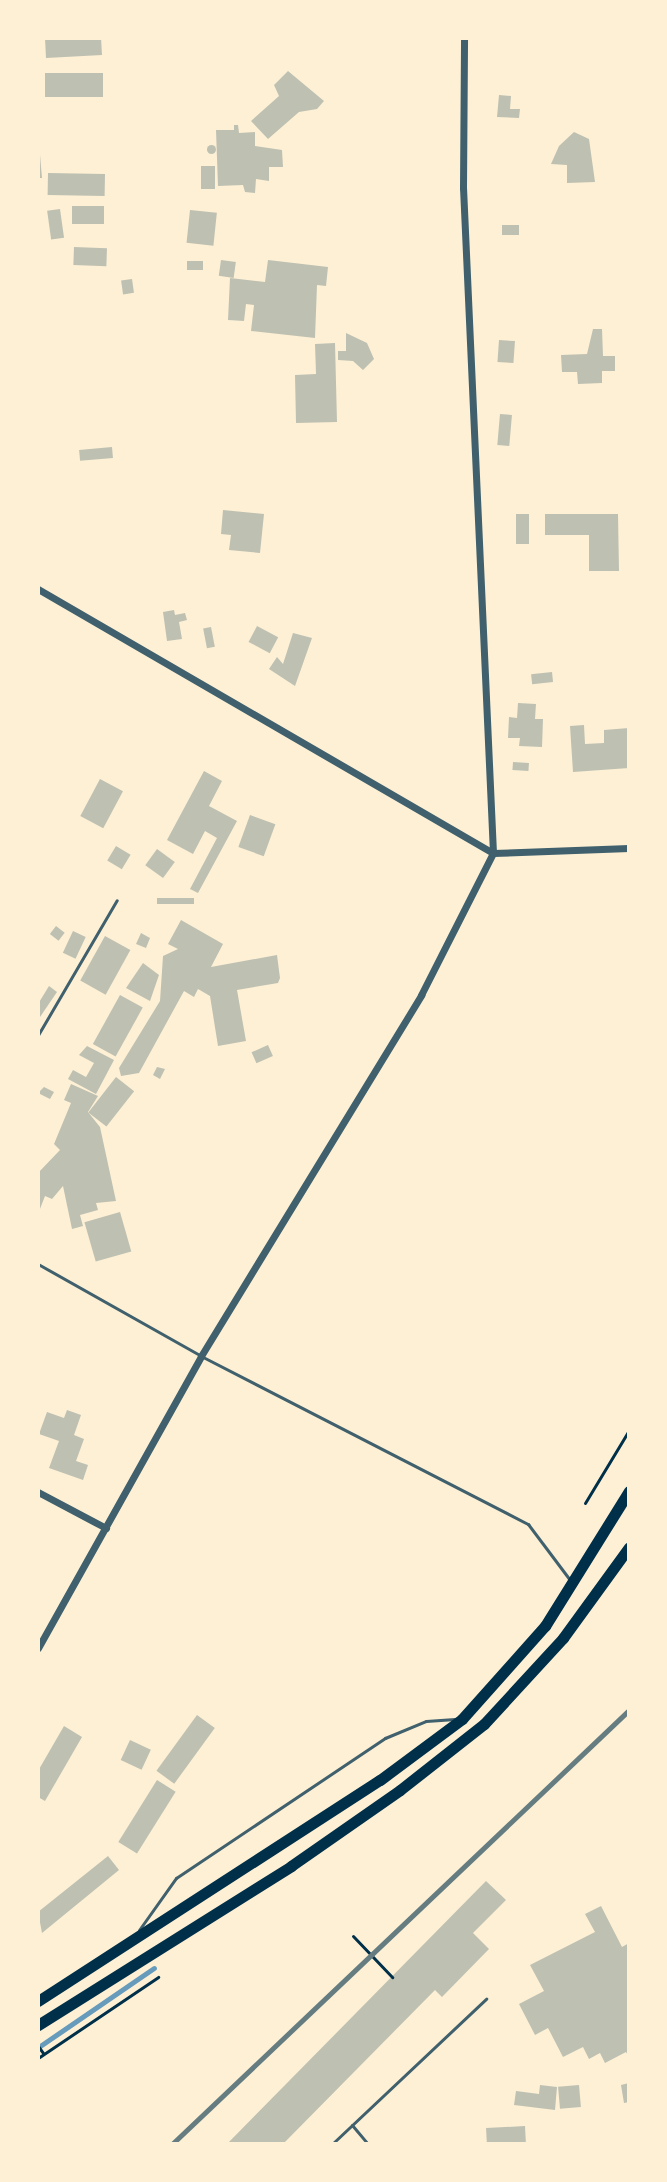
<!DOCTYPE html>
<style>
body{margin:0}
#map{position:relative;width:667px;height:2182px;overflow:hidden;background:#fdf0d5;font-family:Commissioner,sans-serif}
div>[style]{position:absolute}
[style*='--x']{left:calc(var(--x)*1px);top:calc(var(--y)*1px);width:calc(var(--w)*1px);rotate:calc(var(--a)*1deg)}
.stream>*{height:5px;margin:-2.5px;padding:0 2.5px;transform-origin:2.5px;border-radius:2.5px;background:#669bbc}
.building>*{inset:0;background:#bec0b2;transform-origin:0 0}
.round{border-radius:50%}
.path>*{height:3px;margin:-1.5px;padding:0 1.5px;transform-origin:1.5px;border-radius:1.5px;background:#003049}
.service>*{height:3px;margin:-1.5px;padding:0 1.5px;transform-origin:1.5px;border-radius:1.5px;background:#3f606c}
.minor>*{height:7px;margin:-3.5px;padding:0 3.5px;transform-origin:3.5px;border-radius:3.5px;background:#3f606c}
.trunk>*{height:11px;margin:-5.5px;padding:0 5.5px;transform-origin:5.5px;border-radius:5.5px;background:#003049}
.rail>*{height:5px;margin:-2.5px;padding:0 2.5px;transform-origin:2.5px;border-radius:2.5px;background:#657d81}
span{translate:-50% -50%;white-space:nowrap;text-align:center;line-height:1.15;-webkit-text-stroke:7px #fdf0d5;paint-order:stroke}
.frame{position:absolute;inset:0;border:40px solid #fdf0d5;pointer-events:none}
</style>
<div id="map">
<div class="stream">
<div style="--x:40;--y:2046;--w:138;--a:-34.4"></div>
</div>
<div class="building">
<div style="clip-path:polygon(45px 38px,101px 38px,102px 55px,46px 58px)"></div>
<div style="clip-path:polygon(288px 71px,324px 101px,317px 109px,299px 112px,268px 139px,251px 121px,279px 96px,274px 85px)"></div>
<div style="left:103px;top:73px;width:24px;height:58px;rotate:90deg"></div>
<div style="clip-path:polygon(499px 95px,511px 96px,510px 109px,520px 109px,519px 118px,497px 117px)"></div>
<div style="clip-path:polygon(234px 125px,238px 125px,239px 133px,255px 132px,255px 146px,282px 150px,283px 167px,269px 167px,269px 181px,256px 179px,255px 193px,245px 192px,243px 185px,218px 186px,216px 130px,234px 130px)"></div>
<div style="clip-path:polygon(574px 132px,589px 139px,595px 182px,567px 183px,567px 165px,551px 164px,559px 146px)"></div>
<div class="round" style="left:206.5px;top:144.5px;width:9px;height:9px"></div>
<div style="clip-path:polygon(38px 155px,40px 155px,42px 178px,38px 178px)"></div>
<div style="left:201px;top:166px;width:14px;height:23px"></div>
<div style="left:48px;top:173px;width:57px;height:22px;rotate:1deg"></div>
<div style="left:104px;top:206px;width:18px;height:32px;rotate:90deg"></div>
<div style="left:60px;top:209px;width:29px;height:13px;rotate:82deg"></div>
<div style="left:190px;top:210px;width:27px;height:33px;rotate:6deg"></div>
<div style="left:519px;top:225px;width:10px;height:17px;rotate:90deg"></div>
<div style="left:74px;top:247px;width:33px;height:18px;rotate:2deg"></div>
<div style="left:221px;top:260px;width:15px;height:16px;rotate:8deg"></div>
<div style="clip-path:polygon(268px 260px,328px 267px,326px 286px,317px 285px,315px 338px,251px 331px,254px 305px,246px 304px,244px 321px,228px 320px,230px 278px,265px 282px)"></div>
<div style="left:203px;top:261px;width:9px;height:16px;rotate:90deg"></div>
<div style="left:132px;top:279px;width:14px;height:11px;rotate:82deg"></div>
<div style="clip-path:polygon(593px 329px,602px 329px,603px 356px,615px 356px,615px 371px,602px 371px,602px 383px,578px 384px,577px 372px,562px 372px,561px 355px,587px 354px)"></div>
<div style="clip-path:polygon(346px 333px,367px 343px,374px 359px,363px 370px,353px 361px,338px 360px,338px 351px,346px 351px)"></div>
<div style="left:499px;top:340px;width:16px;height:22px;rotate:4deg"></div>
<div style="clip-path:polygon(335px 343px,337px 422px,296px 423px,295px 375px,316px 374px,315px 344px)"></div>
<div style="left:500px;top:414px;width:12px;height:31px;rotate:5deg"></div>
<div style="left:112px;top:447px;width:11px;height:33px;rotate:85deg"></div>
<div style="clip-path:polygon(223px 510px,264px 514px,260px 553px,229px 550px,231px 535px,221px 534px)"></div>
<div style="left:516px;top:514px;width:13px;height:30px"></div>
<div style="clip-path:polygon(545px 514px,618px 514px,619px 571px,589px 571px,589px 535px,545px 535px)"></div>
<div style="clip-path:polygon(174px 610px,175px 615px,185px 613px,187px 620px,179px 622px,182px 639px,167px 641px,163px 612px)"></div>
<div style="left:257px;top:626px;width:24px;height:18px;rotate:28deg"></div>
<div style="left:211px;top:627px;width:20px;height:8px;rotate:79deg"></div>
<div style="clip-path:polygon(293px 633px,312px 638px,295px 686px,269px 669px,277px 657px,283px 664px)"></div>
<div style="left:552px;top:672px;width:10px;height:21px;rotate:84deg"></div>
<div style="clip-path:polygon(518px 703px,536px 704px,535px 719px,543px 719px,542px 747px,519px 746px,520px 738px,508px 738px,509px 717px,517px 718px)"></div>
<div style="clip-path:polygon(584px 725px,585px 744px,604px 743px,604px 730px,629px 728px,629px 768px,573px 772px,570px 726px)"></div>
<div style="left:513px;top:762px;width:16px;height:8px;rotate:4deg"></div>
<div style="clip-path:polygon(204px 771px,222px 781px,209px 806px,237px 821px,198px 893px,190px 889px,217px 838px,205px 831px,193px 854px,167px 840px)"></div>
<div style="left:100px;top:779px;width:26px;height:42px;rotate:28deg"></div>
<div style="left:250px;top:815px;width:27px;height:34px;rotate:20deg"></div>
<div style="left:116px;top:846px;width:17px;height:17px;rotate:31deg"></div>
<div style="left:157px;top:849px;width:22px;height:20px;rotate:36deg"></div>
<div style="left:194px;top:898px;width:6px;height:37px;rotate:90deg"></div>
<div style="clip-path:polygon(181px 920px,223px 944px,211px 967px,277px 955px,280px 978px,278px 983px,237px 990px,246px 1041px,218px 1046px,210px 996px,198px 989px,194px 997px,184px 991px,139px 1073px,121px 1076px,119px 1068px,160px 1001px,163px 956px,178px 949px,168px 944px)"></div>
<div style="left:56px;top:926px;width:11px;height:10px;rotate:38deg"></div>
<div style="left:73px;top:931px;width:14px;height:24px;rotate:25deg"></div>
<div style="clip-path:polygon(141px 933px,150px 938px,146px 948px,136px 944px)"></div>
<div style="left:105px;top:936px;width:29px;height:51px;rotate:29deg"></div>
<div style="clip-path:polygon(143px 963px,159px 975px,150px 1001px,126px 988px)"></div>
<div style="clip-path:polygon(49px 986px,57px 992px,40px 1017px,38px 1004px)"></div>
<div style="left:120px;top:995px;width:26px;height:56px;rotate:29deg"></div>
<div style="left:268px;top:1045px;width:12px;height:18px;rotate:66deg"></div>
<div style="clip-path:polygon(87px 1046px,114px 1060px,96px 1094px,68px 1079px,73px 1070px,86px 1077px,94px 1063px,79px 1055px)"></div>
<div style="clip-path:polygon(157px 1067px,165px 1069px,160px 1079px,153px 1075px)"></div>
<div style="left:116px;top:1077px;width:23px;height:45px;rotate:38deg"></div>
<div style="clip-path:polygon(71px 1084px,98px 1096px,88px 1112px,100px 1127px,116px 1201px,96px 1203px,98px 1210px,80px 1215px,83px 1226px,72px 1229px,63px 1186px,52px 1199px,45px 1196px,38px 1214px,38px 1173px,60px 1150px,54px 1144px,71px 1103px,64px 1100px)"></div>
<div style="clip-path:polygon(44px 1087px,54px 1092px,50px 1099px,38px 1093px)"></div>
<div style="left:120px;top:1212px;width:41px;height:37px;rotate:74deg"></div>
<div style="clip-path:polygon(67px 1410px,81px 1415px,74px 1435px,84px 1439px,76px 1461px,88px 1465px,83px 1480px,49px 1468px,59px 1441px,39px 1434px,47px 1412px,64px 1418px)"></div>
<div style="left:197px;top:1715px;width:22px;height:69px;rotate:36deg"></div>
<div style="clip-path:polygon(64px 1726px,82px 1737px,45px 1801px,38px 1797px,38px 1771px)"></div>
<div style="left:130px;top:1740px;width:23px;height:22px;rotate:25deg"></div>
<div style="left:157px;top:1780px;width:22px;height:73px;rotate:32deg"></div>
<div style="clip-path:polygon(108px 1856px,119px 1870px,42px 1933px,38px 1912px)"></div>
<div style="clip-path:polygon(486px 1881px,506px 1900px,473px 1933px,489px 1949px,442px 1997px,435px 1990px,283px 2144px,227px 2144px)"></div>
<div style="clip-path:polygon(601px 1906px,622px 1947px,629px 1943px,629px 2057px,626px 2052px,605px 2063px,600px 2053px,589px 2059px,583px 2047px,563px 2057px,548px 2028px,535px 2035px,519px 2004px,544px 1991px,530px 1965px,595px 1932px,585px 1914px)"></div>
<div style="clip-path:polygon(629px 2083px,629px 2102px,624px 2103px,621px 2085px)"></div>
<div style="clip-path:polygon(540px 2085px,557px 2087px,555px 2110px,514px 2105px,516px 2091px,539px 2094px)"></div>
<div style="left:579px;top:2085px;width:22px;height:21px;rotate:85deg"></div>
<div style="left:525px;top:2126px;width:18px;height:39px;rotate:87deg"></div>
</div>
<div class="path">
<div style="--x:585;--y:1503;--w:85;--a:-58.9"></div>
<div style="--x:353;--y:1936;--w:57;--a:46.4"></div>
<div style="--x:38;--y:2046;--w:9;--a:54"></div>
<div style="--x:38;--y:2058;--w:145;--a:-34"></div>
</div>
<div class="service">
<div style="--x:38;--y:1035;--w:156;--a:-59.7"></div>
<div style="--x:38;--y:1264;--w:187;--a:29.4"></div>
<div style="--x:201;--y:1356;--w:368;--a:27.2"></div>
<div style="--x:528;--y:1524;--w:70;--a:53.1"></div>
<div style="--x:139;--y:1930;--w:64;--a:-54.6"></div>
<div style="--x:176;--y:1878;--w:252;--a:-33.8"></div>
<div style="--x:385;--y:1738;--w:44;--a:-22.5"></div>
<div style="--x:426;--y:1721;--w:29;--a:-4"></div>
<div style="--x:352;--y:2125;--w:25;--a:50"></div>
<div style="--x:332;--y:2144;--w:212;--a:-43.3"></div>
</div>
<div class="minor">
<div style="--x:38;--y:589;--w:526;--a:30.12"></div>
<div style="--x:493;--y:853;--w:136;--a:-2.1"></div>
<div style="--x:38;--y:1492;--w:77;--a:27.9"></div>
<div style="--x:38;--y:1648;--w:334;--a:-60.8"></div>
<div style="--x:201;--y:1356;--w:423;--a:-58.6"></div>
<div style="--x:421;--y:995;--w:159;--a:-63.1"></div>
<div style="--x:493;--y:853;--w:666;--a:-92.58"></div>
<div style="--x:463;--y:188;--w:150;--a:-89.6"></div>
</div>
<div class="trunk">
<div style="--x:38;--y:2001;--w:407;--a:-32.9"></div>
<div style="--x:380;--y:1780;--w:102;--a:-36.6"></div>
<div style="--x:462;--y:1719;--w:125;--a:-48.3"></div>
<div style="--x:545;--y:1626;--w:159;--a:-58.1"></div>
<div style="--x:38;--y:2025;--w:299;--a:-32.1"></div>
<div style="--x:291;--y:1866;--w:133;--a:-34.9"></div>
<div style="--x:400;--y:1790;--w:107;--a:-38.2"></div>
<div style="--x:484;--y:1724;--w:117;--a:-47.4"></div>
<div style="--x:563;--y:1638;--w:112;--a:-54"></div>
</div>
<div class="rail">
<div style="--x:172;--y:2144;--w:630;--a:-43.52"></div>
</div>
<div class="frame"></div>
</div>
